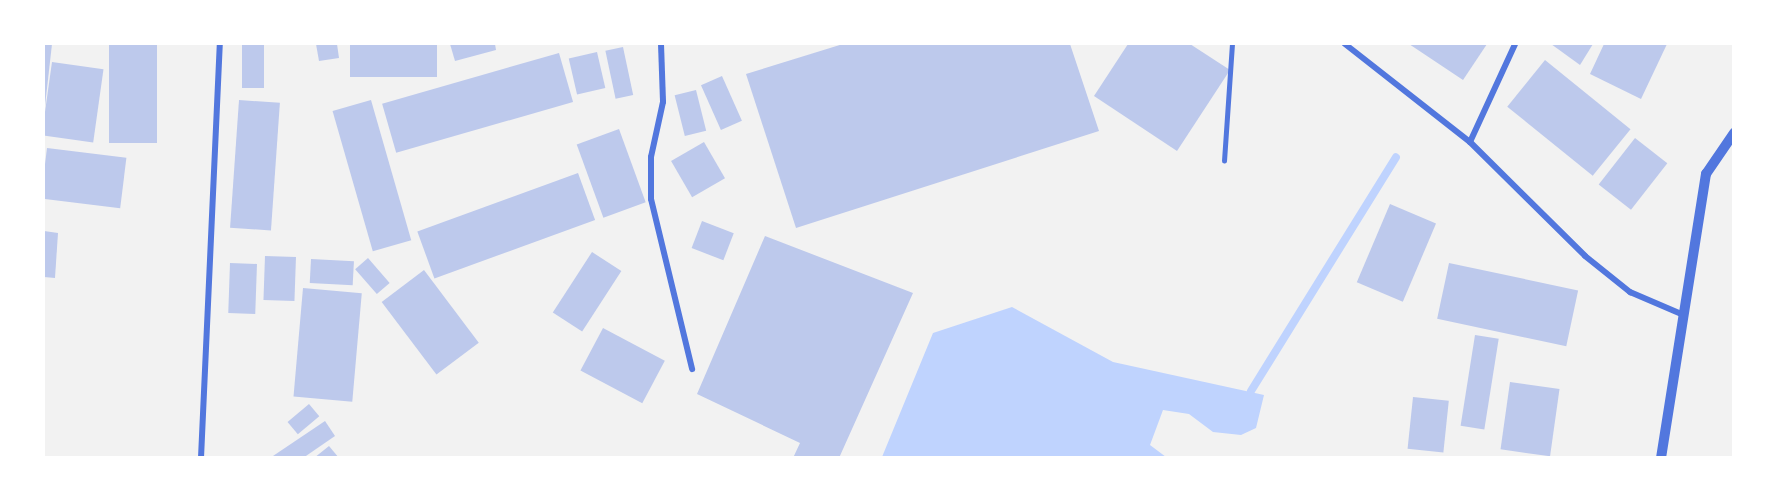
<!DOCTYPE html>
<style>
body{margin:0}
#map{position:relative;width:1777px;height:501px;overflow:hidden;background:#f2f2f2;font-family:"Titillium Web",sans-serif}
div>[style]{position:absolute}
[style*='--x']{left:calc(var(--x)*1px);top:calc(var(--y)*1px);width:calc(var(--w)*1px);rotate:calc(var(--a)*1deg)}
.water>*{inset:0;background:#bfd3fe}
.stream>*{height:8px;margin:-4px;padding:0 4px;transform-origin:4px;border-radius:4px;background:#bfd3fe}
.building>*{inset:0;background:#bdc9ec;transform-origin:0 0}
.service>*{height:4.5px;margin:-2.25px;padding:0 2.25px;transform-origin:2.25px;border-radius:2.25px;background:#5277de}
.minor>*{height:6px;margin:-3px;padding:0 3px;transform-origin:3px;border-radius:3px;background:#5277de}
.tertiary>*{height:10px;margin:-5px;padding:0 5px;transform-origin:5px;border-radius:5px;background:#5277de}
span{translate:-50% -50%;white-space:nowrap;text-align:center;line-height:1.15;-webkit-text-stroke:6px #fff;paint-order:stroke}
.frame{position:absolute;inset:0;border:45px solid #fff;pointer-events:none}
</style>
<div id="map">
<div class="water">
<div style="clip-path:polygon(1012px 307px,1113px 362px,1264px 395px,1256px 428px,1241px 435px,1213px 432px,1189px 414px,1163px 410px,1150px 445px,1166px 457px,882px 457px,933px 333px)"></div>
</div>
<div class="stream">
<div style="--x:1251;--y:391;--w:275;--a:-58.2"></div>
</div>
<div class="building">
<div style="clip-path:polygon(44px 44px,52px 44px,45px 106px,44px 106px)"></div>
<div style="left:109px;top:44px;width:48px;height:99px"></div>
<div style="left:242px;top:44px;width:22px;height:44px"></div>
<div style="clip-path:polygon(316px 44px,337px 44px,339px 58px,319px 61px)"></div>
<div style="left:350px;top:44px;width:87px;height:33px"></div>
<div style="clip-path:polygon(450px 44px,495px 44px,496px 50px,455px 61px)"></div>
<div style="clip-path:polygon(843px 44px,1070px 44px,1099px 131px,796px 228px,746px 74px)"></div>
<div style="clip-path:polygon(1128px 44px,1190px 44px,1230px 70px,1177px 151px,1094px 96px)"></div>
<div style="clip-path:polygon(1409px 44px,1487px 44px,1463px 80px)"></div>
<div style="clip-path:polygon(1551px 44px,1593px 44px,1580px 65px)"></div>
<div style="clip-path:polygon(1604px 44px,1667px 44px,1641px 99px,1590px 74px)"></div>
<div style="left:623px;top:47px;width:49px;height:18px;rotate:78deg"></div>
<div style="left:597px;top:52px;width:37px;height:29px;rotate:77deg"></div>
<div style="left:559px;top:53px;width:51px;height:184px;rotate:74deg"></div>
<div style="left:1545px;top:60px;width:110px;height:60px;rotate:39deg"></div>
<div style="left:52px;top:62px;width:52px;height:74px;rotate:8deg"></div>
<div style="left:722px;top:76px;width:49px;height:23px;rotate:66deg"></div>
<div style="left:696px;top:90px;width:42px;height:22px;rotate:76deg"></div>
<div style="left:239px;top:100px;width:41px;height:128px;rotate:4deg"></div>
<div style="left:371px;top:100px;width:146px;height:40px;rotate:74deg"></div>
<div style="left:619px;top:129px;width:78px;height:45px;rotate:70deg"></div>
<div style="left:1635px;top:138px;width:41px;height:59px;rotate:38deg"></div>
<div style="left:704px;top:142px;width:42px;height:38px;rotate:60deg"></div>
<div style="left:47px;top:148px;width:80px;height:51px;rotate:7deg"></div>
<div style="left:578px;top:173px;width:50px;height:171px;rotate:70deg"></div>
<div style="left:1390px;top:204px;width:50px;height:85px;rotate:23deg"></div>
<div style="left:702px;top:221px;width:34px;height:29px;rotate:21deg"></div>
<div style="clip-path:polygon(44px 231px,58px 233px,55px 278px,44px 277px)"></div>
<div style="clip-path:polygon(765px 236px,913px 293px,839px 458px,793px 458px,800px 443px,697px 394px)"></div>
<div style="left:592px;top:252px;width:35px;height:72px;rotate:33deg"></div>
<div style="left:265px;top:256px;width:31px;height:44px;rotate:2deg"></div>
<div style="left:368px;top:258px;width:33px;height:17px;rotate:49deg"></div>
<div style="left:311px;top:259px;width:43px;height:24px;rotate:3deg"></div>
<div style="left:230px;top:263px;width:27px;height:50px;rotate:2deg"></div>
<div style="left:1449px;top:263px;width:132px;height:57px;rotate:12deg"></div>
<div style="left:424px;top:270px;width:91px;height:53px;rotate:53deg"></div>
<div style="left:303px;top:288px;width:59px;height:109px;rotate:5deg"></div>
<div style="left:603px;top:328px;width:70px;height:48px;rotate:28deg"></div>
<div style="left:1475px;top:335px;width:24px;height:92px;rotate:9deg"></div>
<div style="left:1510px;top:382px;width:50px;height:68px;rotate:8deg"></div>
<div style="left:1413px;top:397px;width:36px;height:52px;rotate:6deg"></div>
<div style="left:309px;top:404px;width:16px;height:28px;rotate:50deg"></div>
<div style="clip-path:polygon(325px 421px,335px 436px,303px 458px,270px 458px)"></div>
<div style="clip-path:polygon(329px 446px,339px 458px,314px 458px)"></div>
</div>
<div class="service">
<div style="--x:1224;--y:161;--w:117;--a:-86.1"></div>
</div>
<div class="minor">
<div style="--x:661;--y:44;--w:58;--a:88"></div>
<div style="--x:663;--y:102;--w:56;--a:102.3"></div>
<div style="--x:651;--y:157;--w:42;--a:90"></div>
<div style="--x:651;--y:199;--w:175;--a:76.4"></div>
<div style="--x:1345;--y:44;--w:159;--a:38.1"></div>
<div style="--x:1470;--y:142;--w:162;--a:44.7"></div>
<div style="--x:1585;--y:256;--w:58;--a:38.7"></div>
<div style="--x:1630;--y:292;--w:59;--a:23.1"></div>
<div style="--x:1470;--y:142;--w:108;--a:-65.3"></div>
<div style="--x:201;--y:458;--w:414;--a:-87.4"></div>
</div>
<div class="tertiary">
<div style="--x:1661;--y:458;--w:288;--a:-81"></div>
<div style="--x:1706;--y:174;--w:50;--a:-55.7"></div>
</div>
<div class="frame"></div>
</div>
